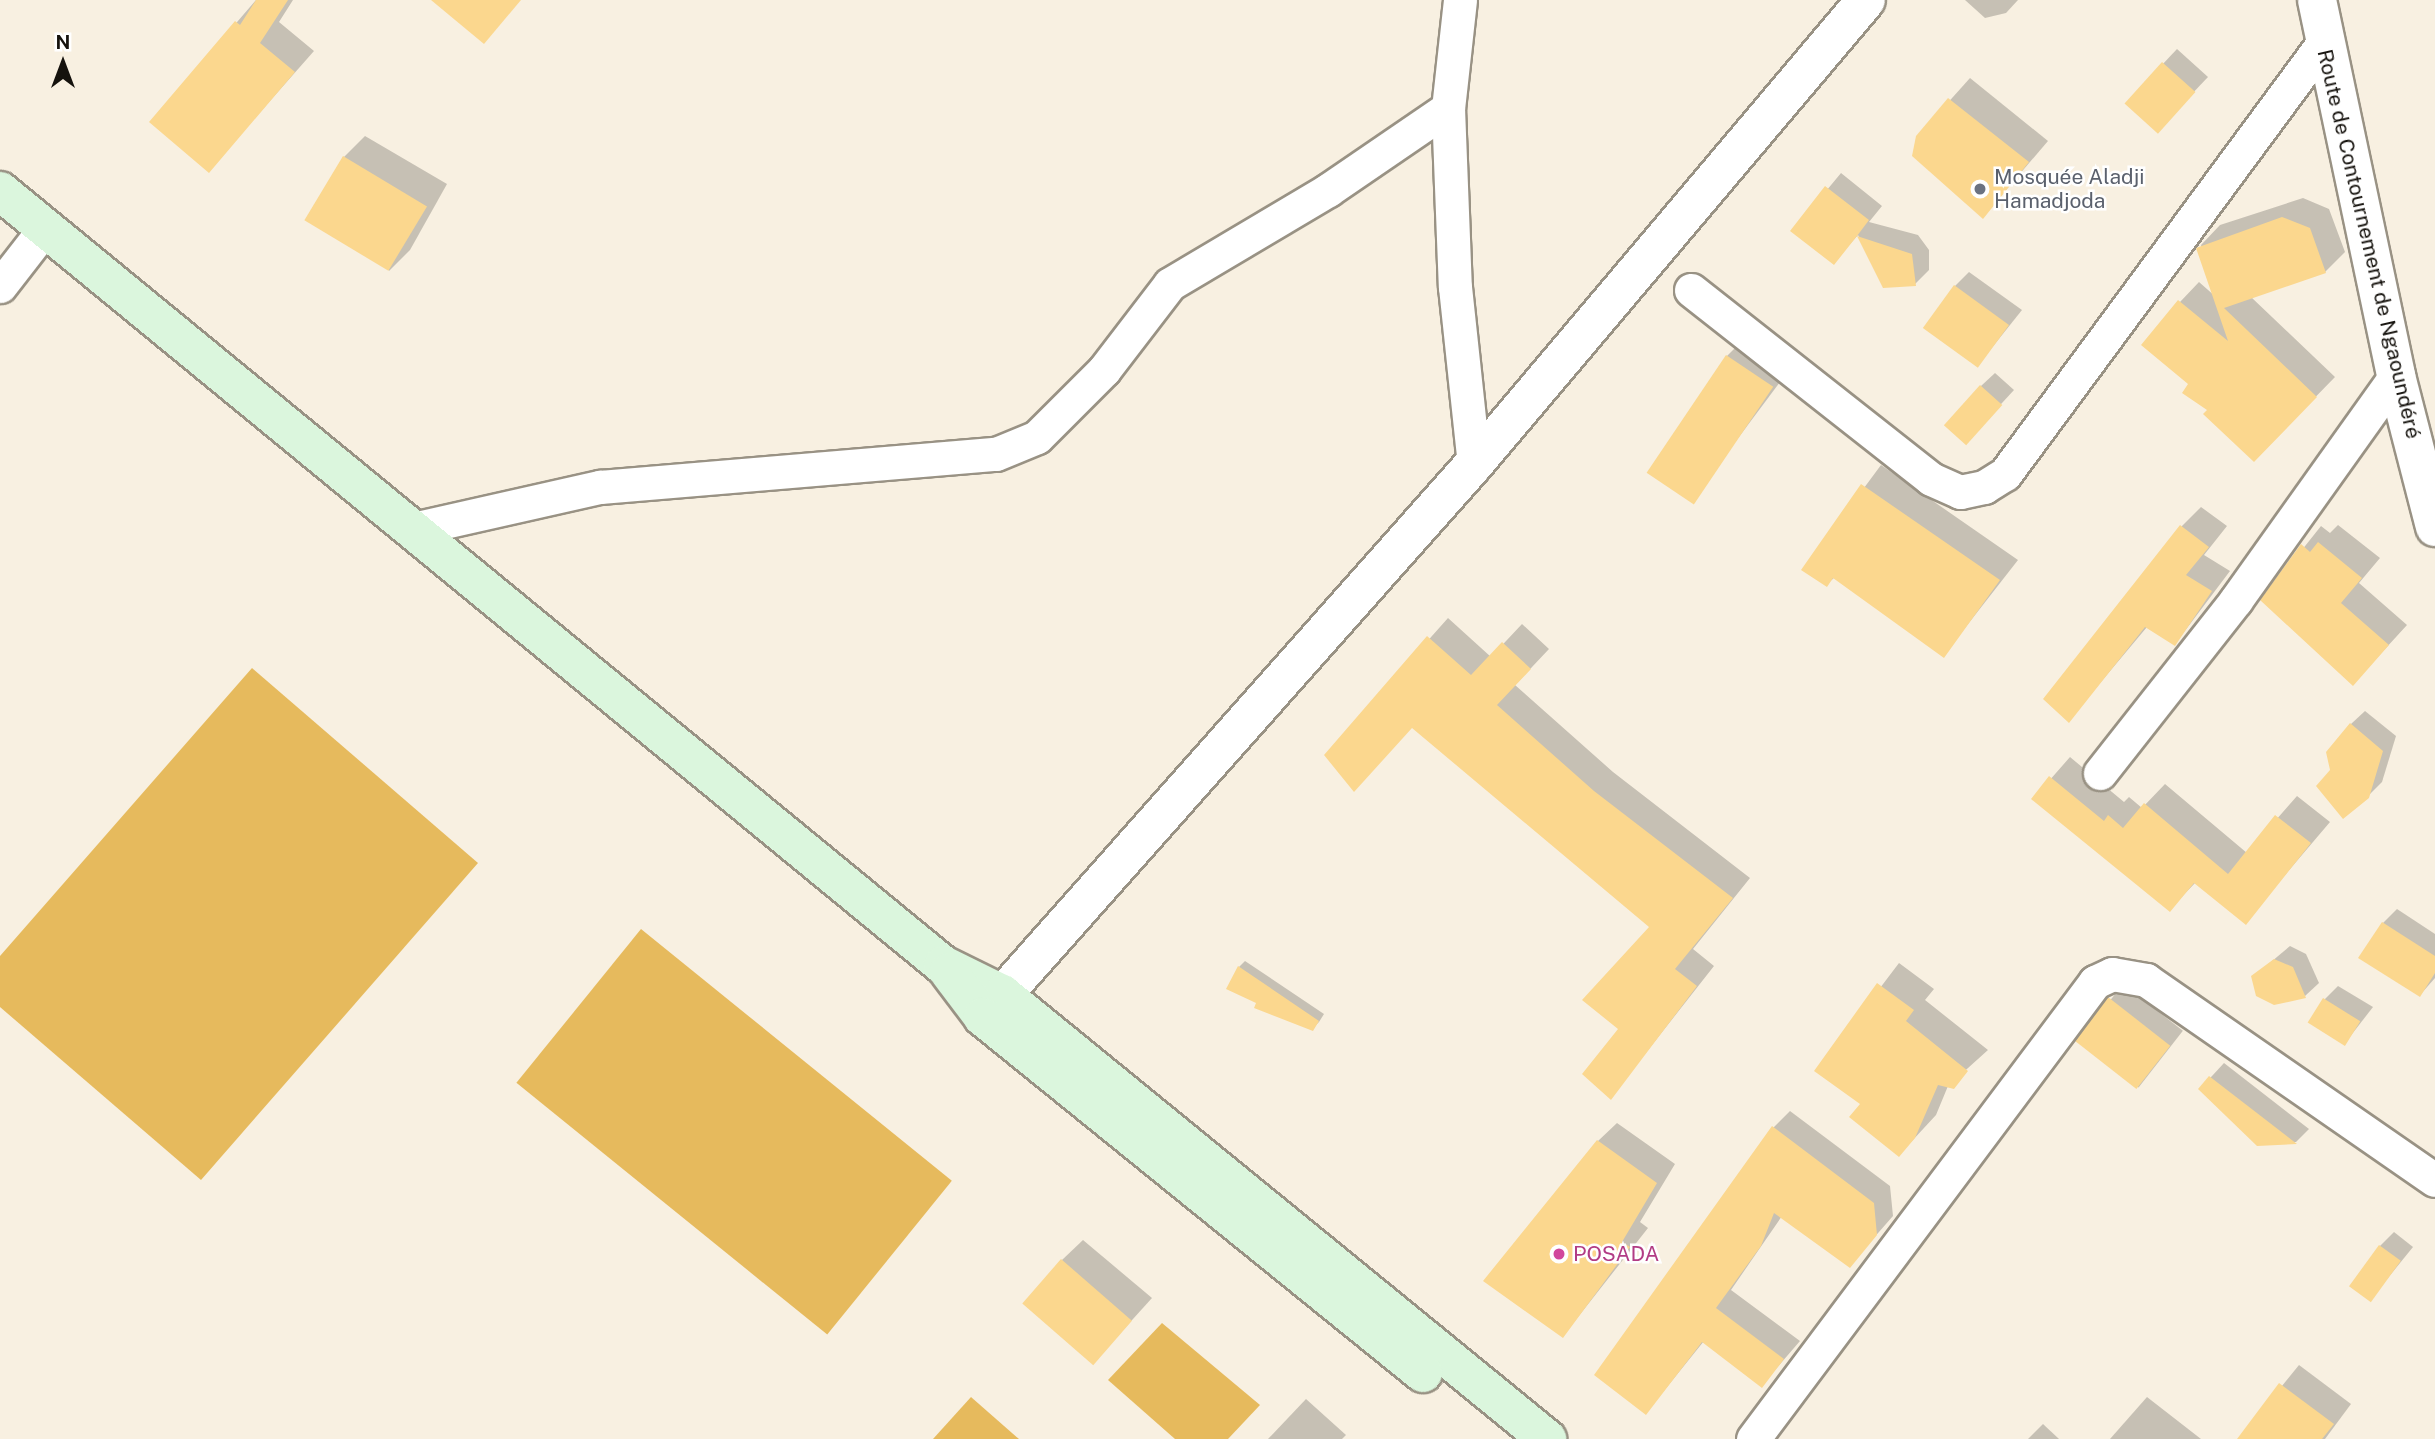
<!DOCTYPE html>
<meta charset="utf-8">
<style>
body{margin:0}
#map{position:relative;width:2435px;height:1439px;overflow:hidden;background:#f8f0e1;font-family:"Public Sans",sans-serif}
div>[style]{position:absolute}
[style*='--x']{left:calc(var(--x)*1px);top:calc(var(--y)*1px);width:calc(var(--w)*1px);rotate:calc(var(--a)*1deg)}
.green>*{inset:0;background:#e6ba5d;transform-origin:0 0}
.shadow>*{inset:0;background:#0003;transform-origin:0 0}
.building>*{inset:0;background:#fbd78e;transform-origin:0 0}
.roads{filter:drop-shadow(2px 0 #999284) drop-shadow(-2px 0 #999284) drop-shadow(0 2px #999284) drop-shadow(0 -2px #999284)}
.minor>*{height:33px;margin:-16.5px;padding:0 16.5px;transform-origin:16.5px;border-radius:16.5px;background:#fff}
.tertiary>*{height:38px;margin:-19px;padding:0 19px;transform-origin:19px;border-radius:19px;background:#fff}
.secondary>*{height:38px;margin:-19px;padding:0 19px;transform-origin:19px;border-radius:19px;background:#dbf6dd}
.dots>*{width:19px;height:19px;translate:-50% -50%;box-sizing:border-box;border:4px solid #fff;border-radius:50%}
span{translate:-50% -50%;white-space:nowrap;text-align:center;line-height:1.15;-webkit-text-stroke:5px #fff;paint-order:stroke}
.worship-label{font-size:21px;color:#5b616d}
.left{translate:0 -50%;text-align:left}
.street-label{font-size:21px;color:#15120d}
.hotel-label{font-size:21px;color:#b23c85}
.north{position:absolute;left:28px;top:28px;width:70px;height:70px;-webkit-text-stroke:5px #fff;paint-order:stroke;rotate:0deg;font-size:19px;font-weight:700;line-height:28px;text-align:center;color:#15120d}
.north::after{content:'';display:block;margin:auto;width:24px;height:32px;background:#15120d;clip-path:polygon(50% 0,100% 100%,50% 72%,0 100%)}
</style>
<div id="map">
<div class="green">
<div style="clip-path:polygon(252px 668px,478px 863px,201px 1180px,0 1007px,0 956px)"></div>
<div style="left:641px;top:929px;width:400px;height:198px;rotate:39deg"></div>
<div style="clip-path:polygon(1162px 1323px,1260px 1405px,1228px 1439px,1175px 1439px,1108px 1380px)"></div>
<div style="clip-path:polygon(971px 1397px,1019px 1439px,933px 1439px)"></div>
</div>
<div class="shadow">
<div style="clip-path:polygon(256px 0,293px 0,279px 22px,314px 51px,209px 170px,151px 122px)"></div>
<div style="clip-path:polygon(1965px 0,2018px 0,2006px 13px,1985px 18px)"></div>
<div style="clip-path:polygon(2177px 49px,2208px 77px,2170px 117px,2126px 103px)"></div>
<div style="clip-path:polygon(1970px 78px,2048px 141px,1983px 217px,1918px 136px)"></div>
<div style="clip-path:polygon(365px 136px,447px 184px,410px 250px,389px 271px,344px 157px)"></div>
<div style="clip-path:polygon(1841px 173px,1882px 206px,1869px 222px,1918px 235px,1929px 250px,1929px 270px,1915px 284px,1884px 286px,1858px 235px,1834px 262px,1793px 231px)"></div>
<div style="clip-path:polygon(2303px 198px,2329px 209px,2345px 252px,2325px 272px,2251px 297px,2335px 377px,2254px 460px,2191px 383px,2180px 302px,2199px 282px,2216px 297px,2201px 245px,2220px 225px)"></div>
<div style="clip-path:polygon(1969px 272px,2022px 310px,1978px 365px,1955px 286px)"></div>
<div style="clip-path:polygon(1748px 335px,1792px 366px,1691px 501px,1727px 356px)"></div>
<div style="clip-path:polygon(1995px 373px,2014px 390px,1979px 428px,1981px 386px)"></div>
<div style="clip-path:polygon(1881px 465px,2018px 560px,1943px 656px,1835px 577px,1826px 585px,1804px 569px)"></div>
<div style="clip-path:polygon(2201px 507px,2227px 526px,2204px 555px,2230px 571px,2175px 644px,2147px 627px,2069px 720px,2182px 526px)"></div>
<div style="clip-path:polygon(2338px 525px,2380px 558px,2359px 583px,2407px 625px,2353px 684px,2262px 600px,2321px 526px,2330px 533px)"></div>
<div style="clip-path:polygon(1448px 618px,1491px 657px,1522px 624px,1549px 649px,1515px 685px,1613px 772px,1750px 878px,1693px 949px,1714px 966px,1611px 1097px,1620px 1028px,1651px 927px,1413px 727px,1326px 755px)"></div>
<div style="clip-path:polygon(2365px 711px,2396px 736px,2382px 782px,2368px 796px,2332px 771px,2351px 724px)"></div>
<div style="clip-path:polygon(2070px 757px,2124px 802px,2129px 797px,2142px 808px,2165px 784px,2247px 853px,2297px 796px,2330px 822px,2245px 922px,2196px 882px,2170px 909px,2034px 798px)"></div>
<div style="clip-path:polygon(2397px 909px,2435px 934px,2435px 978px,2420px 995px,2383px 923px)"></div>
<div style="clip-path:polygon(2290px 946px,2306px 954px,2319px 983px,2305px 996px,2253px 977px)"></div>
<div style="clip-path:polygon(1245px 961px,1324px 1014px,1319px 1022px,1312px 1029px,1258px 1003px,1239px 967px)"></div>
<div style="clip-path:polygon(1899px 963px,1934px 989px,1925px 1000px,1988px 1050px,1948px 1086px,1936px 1115px,1899px 1155px,1862px 1104px,1817px 1071px)"></div>
<div style="left:2123px;top:984px;width:76px;height:72px;rotate:38deg"></div>
<div style="clip-path:polygon(2338px 986px,2373px 1007px,2345px 1043px,2324px 1000px)"></div>
<div style="clip-path:polygon(2224px 1063px,2309px 1129px,2296px 1142px,2257px 1144px,2200px 1089px)"></div>
<div style="clip-path:polygon(1790px 1111px,1890px 1186px,1893px 1216px,1850px 1265px,1782px 1216px,1731px 1290px,1800px 1341px,1762px 1385px,1704px 1341px,1646px 1413px,1773px 1128px)"></div>
<div style="clip-path:polygon(1617px 1123px,1675px 1164px,1640px 1222px,1648px 1228px,1563px 1336px,1598px 1141px)"></div>
<div style="clip-path:polygon(2394px 1232px,2413px 1247px,2370px 1300px,2380px 1246px)"></div>
<div style="clip-path:polygon(1083px 1240px,1152px 1298px,1094px 1362px,1062px 1260px)"></div>
<div style="clip-path:polygon(2299px 1365px,2351px 1404px,2325px 1439px,2239px 1439px)"></div>
<div style="clip-path:polygon(2147px 1397px,2201px 1439px,2110px 1439px)"></div>
<div style="clip-path:polygon(1306px 1399px,1346px 1435px,1342px 1439px,1268px 1439px)"></div>
<div style="clip-path:polygon(2043px 1424px,2059px 1439px,2028px 1439px)"></div>
</div>
<div class="building">
<div style="clip-path:polygon(256px 0,288px 0,260px 43px,295px 72px,209px 173px,149px 122px,235px 21px,240px 25px)"></div>
<div style="clip-path:polygon(431px 0,521px 0,484px 44px)"></div>
<div style="left:2162px;top:62px;width:45px;height:56px;rotate:42deg"></div>
<div style="clip-path:polygon(1948px 98px,2029px 162px,1983px 219px,1912px 156px,1916px 136px)"></div>
<div style="left:343px;top:156px;width:98px;height:75px;rotate:31deg"></div>
<div style="clip-path:polygon(1825px 186px,1869px 220px,1857px 236px,1912px 254px,1916px 286px,1883px 288px,1857px 236px,1834px 265px,1790px 231px)"></div>
<div style="clip-path:polygon(2282px 217px,2310px 228px,2326px 273px,2224px 308px,2317px 397px,2254px 462px,2203px 414px,2207px 410px,2182px 393px,2188px 384px,2141px 345px,2178px 300px,2228px 341px,2196px 248px)"></div>
<div style="left:1954px;top:285px;width:68px;height:53px;rotate:36deg"></div>
<div style="left:1726px;top:355px;width:57px;height:142px;rotate:34deg"></div>
<div style="left:1980px;top:385px;width:30px;height:54px;rotate:42deg"></div>
<div style="clip-path:polygon(1861px 484px,2000px 580px,1944px 658px,1833px 578px,1827px 587px,1801px 570px)"></div>
<div style="clip-path:polygon(2180px 525px,2209px 547px,2186px 575px,2212px 591px,2175px 646px,2145px 627px,2069px 723px,2043px 699px)"></div>
<div style="clip-path:polygon(2318px 542px,2362px 578px,2341px 603px,2389px 645px,2353px 686px,2260px 600px,2301px 544px,2310px 552px)"></div>
<div style="clip-path:polygon(1427px 636px,1471px 675px,1502px 642px,1531px 669px,1497px 705px,1594px 791px,1733px 898px,1675px 969px,1697px 986px,1611px 1100px,1582px 1074px,1618px 1029px,1582px 1000px,1649px 927px,1412px 728px,1354px 792px,1324px 755px)"></div>
<div style="clip-path:polygon(2350px 723px,2383px 751px,2369px 798px,2343px 819px,2316px 786px,2330px 770px,2326px 752px)"></div>
<div style="clip-path:polygon(2049px 776px,2104px 821px,2108px 815px,2123px 828px,2144px 803px,2228px 874px,2275px 815px,2311px 843px,2246px 925px,2194px 883px,2170px 912px,2031px 799px)"></div>
<div style="clip-path:polygon(2382px 922px,2435px 956px,2435px 973px,2420px 997px,2358px 958px)"></div>
<div style="clip-path:polygon(2274px 959px,2293px 967px,2306px 998px,2274px 1005px,2256px 996px,2251px 976px)"></div>
<div style="clip-path:polygon(1238px 966px,1319px 1021px,1313px 1031px,1254px 1008px,1256px 1003px,1226px 989px)"></div>
<div style="clip-path:polygon(1877px 983px,1914px 1010px,1906px 1021px,1968px 1071px,1954px 1089px,1938px 1085px,1915px 1138px,1899px 1157px,1849px 1117px,1860px 1104px,1814px 1071px)"></div>
<div style="left:2108px;top:997px;width:79px;height:55px;rotate:38deg"></div>
<div style="left:2323px;top:998px;width:44px;height:29px;rotate:32deg"></div>
<div style="clip-path:polygon(2209px 1076px,2297px 1144px,2257px 1146px,2198px 1089px)"></div>
<div style="clip-path:polygon(1772px 1126px,1874px 1203px,1877px 1235px,1850px 1268px,1774px 1213px,1761px 1246px,1716px 1308px,1784px 1359px,1762px 1388px,1702px 1342px,1646px 1415px,1594px 1375px)"></div>
<div style="clip-path:polygon(1597px 1140px,1657px 1183px,1622px 1242px,1630px 1247px,1563px 1338px,1483px 1281px)"></div>
<div style="left:2379px;top:1245px;width:27px;height:51px;rotate:36deg"></div>
<div style="left:1061px;top:1259px;width:94px;height:59px;rotate:41deg"></div>
<div style="clip-path:polygon(2279px 1383px,2334px 1424px,2322px 1439px,2237px 1439px)"></div>
</div>
<div class="roads">
<div class="minor">
<div style="--x:1460;--y:0;--w:109;--a:96.3"></div>
<div style="--x:1448;--y:108;--w:179;--a:87.8"></div>
<div style="--x:1455;--y:287;--w:178;--a:83.9"></div>
<div style="--x:0;--y:286;--w:73;--a:-52.2"></div>
<div style="--x:1691;--y:290;--w:305;--a:38.2"></div>
<div style="--x:1931;--y:479;--w:32;--a:24"></div>
<div style="--x:1960;--y:492;--w:25;--a:-12"></div>
<div style="--x:1984;--y:487;--w:25;--a:-32"></div>
<div style="--x:2005;--y:474;--w:537;--a:-53.56"></div>
<div style="--x:413;--y:529;--w:192;--a:-12.7"></div>
<div style="--x:600;--y:487;--w:397;--a:-4.8"></div>
<div style="--x:996;--y:454;--w:44;--a:-22.5"></div>
<div style="--x:1037;--y:437;--w:95;--a:-45"></div>
<div style="--x:1104;--y:370;--w:108;--a:-52.5"></div>
<div style="--x:1170;--y:284;--w:184;--a:-30.7"></div>
<div style="--x:1328;--y:190;--w:145;--a:-34.3"></div>
<div style="--x:2100;--y:773;--w:220;--a:-51.8"></div>
<div style="--x:2236;--y:600;--w:275;--a:-54.5"></div>
<div style="--x:1753;--y:1439;--w:571;--a:-53.19"></div>
<div style="--x:2095;--y:982;--w:19;--a:-25"></div>
<div style="--x:2112;--y:974;--w:35;--a:10"></div>
<div style="--x:2146;--y:980;--w:351;--a:34.7"></div>
</div>
<div class="tertiary">
<div style="--x:2317;--y:0;--w:384;--a:78.1"></div>
<div style="--x:2396;--y:376;--w:156;--a:75.5"></div>
<div style="--x:983;--y:1017;--w:740;--a:-48.4"></div>
<div style="--x:1474;--y:464;--w:607;--a:-49.81"></div>
</div>
<div class="secondary">
<div style="--x:0;--y:191;--w:1220;--a:39.38"></div>
<div style="--x:943;--y:965;--w:66;--a:26.2"></div>
<div style="--x:1002;--y:994;--w:704;--a:39.23"></div>
<div style="--x:949;--y:972;--w:56;--a:52.9"></div>
<div style="--x:983;--y:1017;--w:566;--a:38.98"></div>
</div>
</div>
<div class="dots">
<div style="left:1980px;top:189px;background:#6b7280"></div>
<div style="left:1559px;top:1254px;background:#d1479c"></div>
</div>
<div class="worship-label">
<span class="left" style="left:1994px;top:189px">Mosquée Aladji<br>Hamadjoda</span>
</div>
<div class="street-label">
<span style="left:2369px;top:244px;rotate:77deg">Route de Contournement de Ngaoundéré</span>
</div>
<div class="hotel-label">
<span class="left" style="left:1573px;top:1254px">POSADA</span>
</div>
<div class="north">N</div>
</div>
